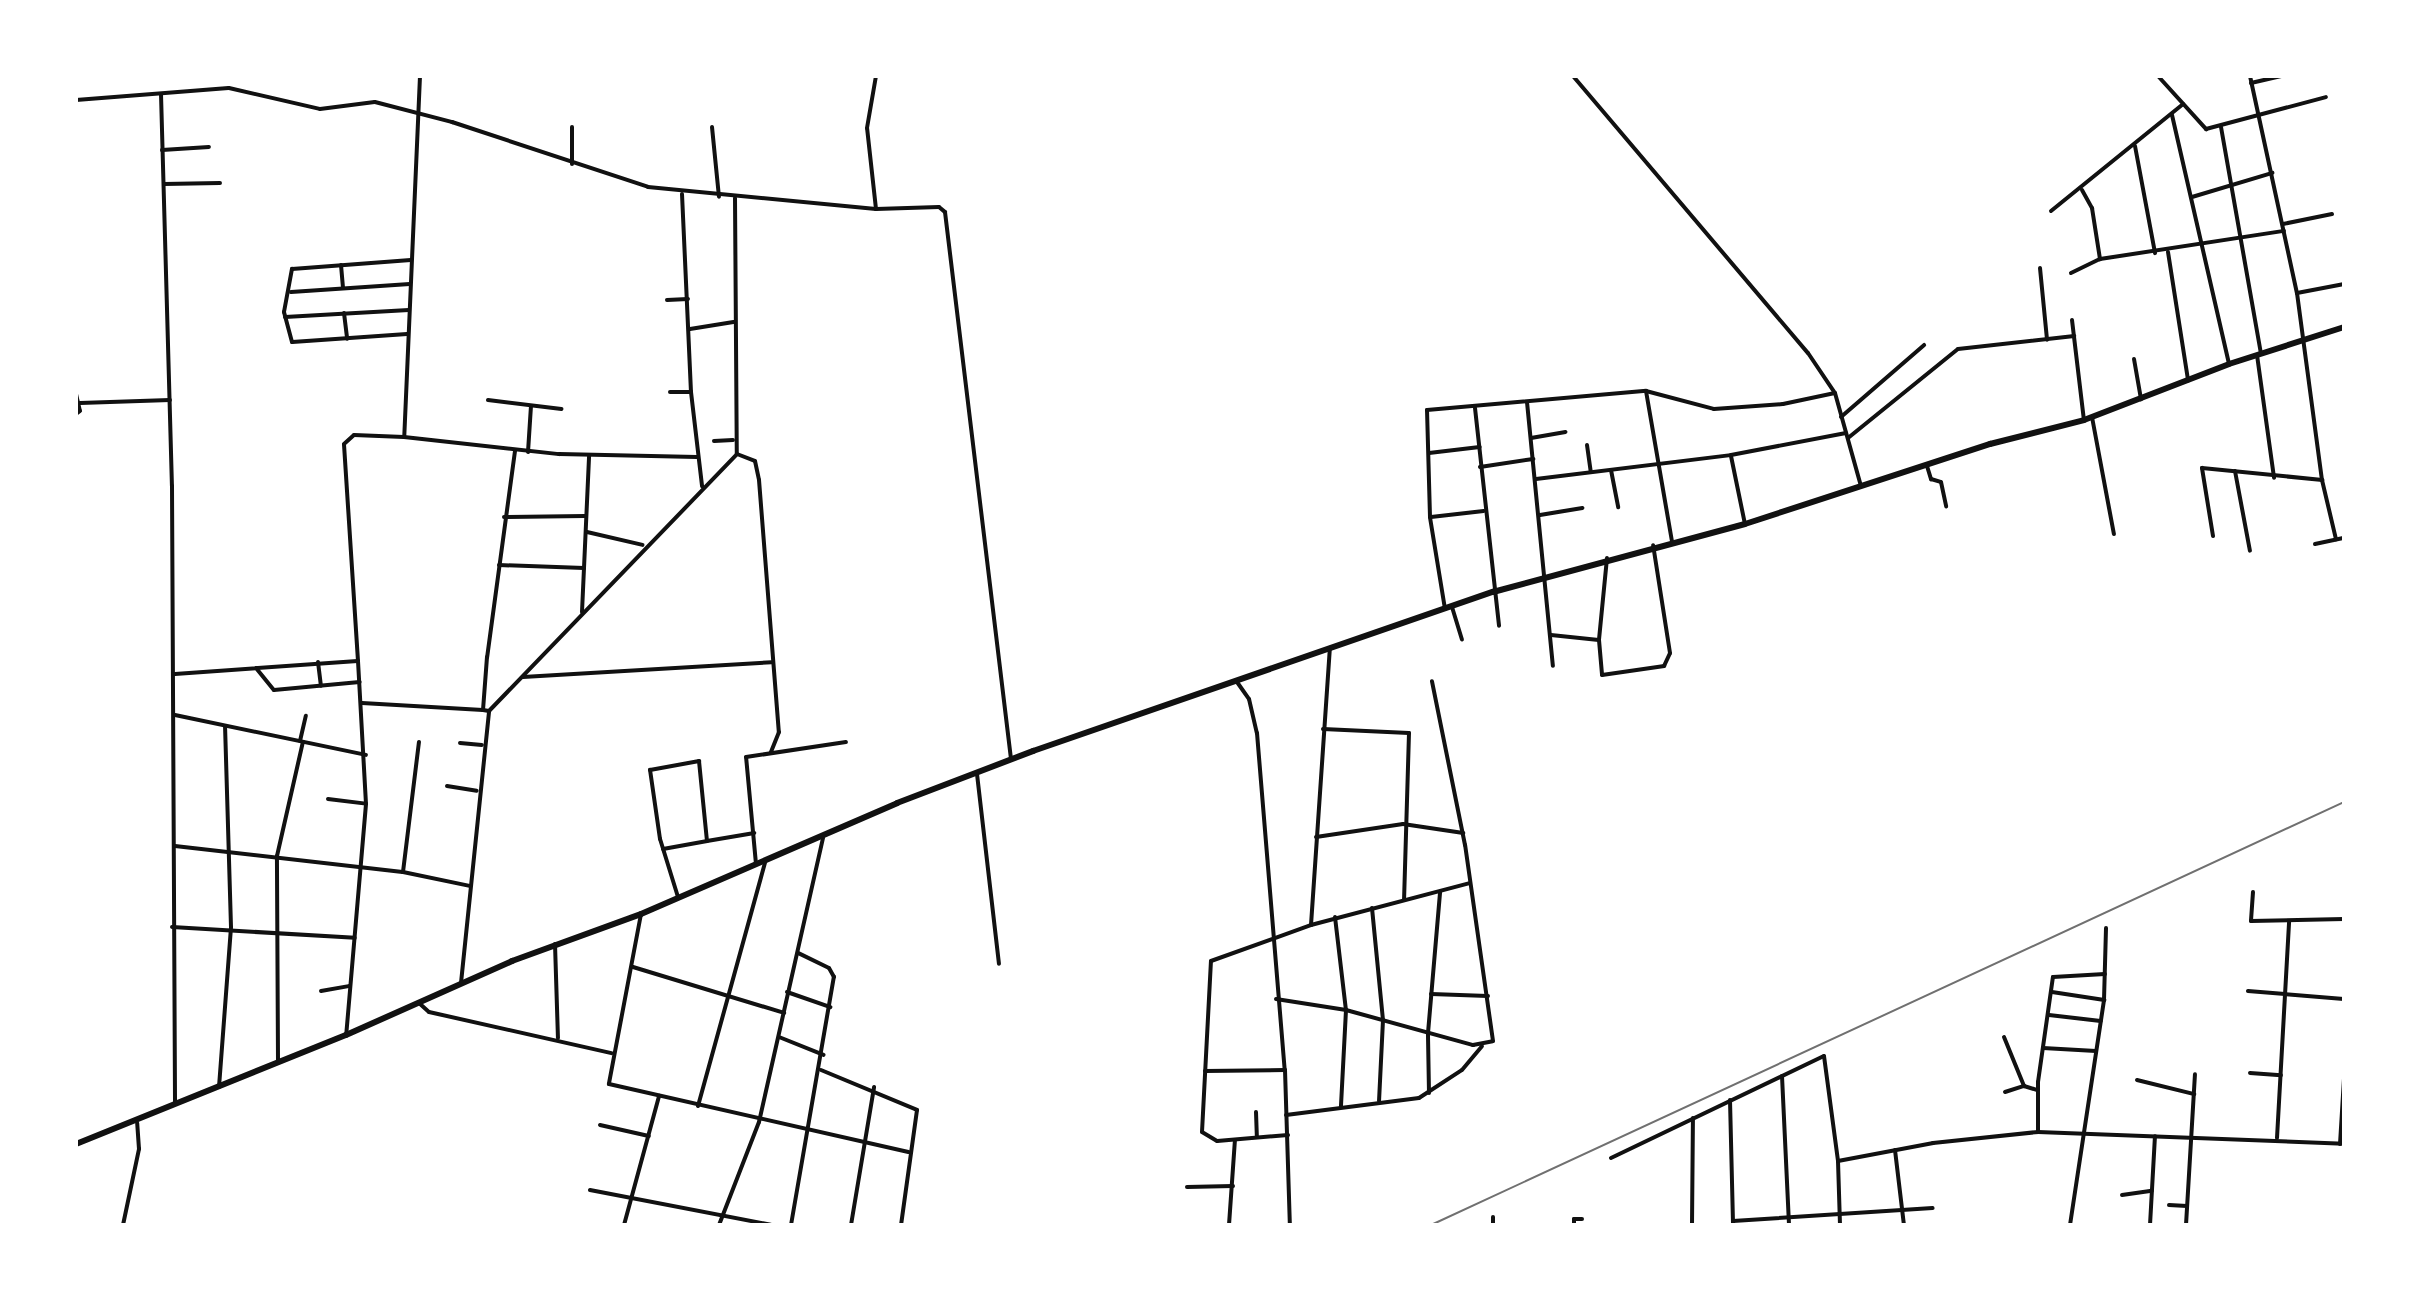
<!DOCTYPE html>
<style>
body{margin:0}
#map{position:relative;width:2420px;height:1301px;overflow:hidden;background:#fff;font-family:Montserrat,sans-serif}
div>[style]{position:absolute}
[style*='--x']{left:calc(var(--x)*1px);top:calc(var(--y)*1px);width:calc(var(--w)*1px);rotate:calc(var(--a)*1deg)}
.minor>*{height:4px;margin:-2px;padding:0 2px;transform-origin:2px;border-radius:2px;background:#111}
.primary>*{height:6px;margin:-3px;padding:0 3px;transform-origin:3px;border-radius:3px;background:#111}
.rail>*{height:2px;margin:-1px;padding:0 1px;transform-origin:1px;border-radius:1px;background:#707070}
span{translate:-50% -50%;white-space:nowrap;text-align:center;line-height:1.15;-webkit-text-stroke:7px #fff;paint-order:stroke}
.frame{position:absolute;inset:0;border:78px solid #fff;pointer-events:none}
</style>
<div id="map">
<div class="minor">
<div style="--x:420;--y:76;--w:361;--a:92.5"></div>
<div style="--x:404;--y:437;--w:156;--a:6.3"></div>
<div style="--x:559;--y:454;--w:138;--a:1.2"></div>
<div style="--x:1573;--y:76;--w:363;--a:49.7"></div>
<div style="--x:1808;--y:353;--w:48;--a:56"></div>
<div style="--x:1835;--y:393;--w:97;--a:74.4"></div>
<div style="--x:2158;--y:76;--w:72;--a:47.8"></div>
<div style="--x:2206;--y:129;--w:124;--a:-14.9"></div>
<div style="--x:2250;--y:76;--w:222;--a:77.8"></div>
<div style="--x:2297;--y:293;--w:189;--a:82.4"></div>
<div style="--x:2322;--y:480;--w:61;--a:76.7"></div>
<div style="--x:2251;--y:83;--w:31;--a:-13"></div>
<div style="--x:161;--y:94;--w:392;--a:88.4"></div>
<div style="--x:172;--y:486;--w:617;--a:89.72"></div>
<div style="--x:76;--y:100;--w:153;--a:-4.5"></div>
<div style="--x:229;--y:88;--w:93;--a:13"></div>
<div style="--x:320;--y:109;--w:55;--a:-7.3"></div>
<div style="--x:375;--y:102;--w:80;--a:14.6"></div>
<div style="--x:452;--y:122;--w:206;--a:18.3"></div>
<div style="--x:648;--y:187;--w:229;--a:5.5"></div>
<div style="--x:876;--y:209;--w:81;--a:-96.3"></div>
<div style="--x:867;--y:128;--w:53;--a:-80.2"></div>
<div style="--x:2172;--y:115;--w:255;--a:77.1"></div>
<div style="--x:572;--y:127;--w:37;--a:90"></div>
<div style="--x:712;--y:127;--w:70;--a:84.3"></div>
<div style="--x:2221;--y:127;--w:230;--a:80"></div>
<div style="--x:2135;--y:146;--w:109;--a:79.4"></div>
<div style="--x:162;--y:150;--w:47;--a:-3.7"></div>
<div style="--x:164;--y:184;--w:56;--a:-1"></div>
<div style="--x:2082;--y:190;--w:21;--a:61"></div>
<div style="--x:2092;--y:208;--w:52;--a:81.1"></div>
<div style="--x:682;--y:194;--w:198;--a:87.4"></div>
<div style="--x:691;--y:392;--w:95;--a:83.3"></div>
<div style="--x:2192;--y:197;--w:84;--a:-16.7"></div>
<div style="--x:735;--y:198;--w:256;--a:89.6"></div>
<div style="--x:876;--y:209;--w:63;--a:-1.8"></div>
<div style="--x:939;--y:207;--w:8;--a:40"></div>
<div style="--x:945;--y:212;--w:551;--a:83.12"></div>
<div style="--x:2051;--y:211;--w:170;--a:-39"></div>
<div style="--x:2283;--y:224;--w:50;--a:-11.5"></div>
<div style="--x:2168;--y:252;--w:130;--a:81.1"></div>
<div style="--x:341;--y:265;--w:23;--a:85"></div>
<div style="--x:2040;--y:268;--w:72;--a:84.4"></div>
<div style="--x:2071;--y:273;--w:32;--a:-26"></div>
<div style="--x:2100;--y:259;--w:186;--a:-8.7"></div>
<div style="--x:291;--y:292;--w:119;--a:-3.8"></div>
<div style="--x:2297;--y:293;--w:48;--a:-10.8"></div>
<div style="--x:667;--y:300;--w:21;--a:-3"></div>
<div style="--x:344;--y:313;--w:26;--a:83"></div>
<div style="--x:285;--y:317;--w:124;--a:-3.2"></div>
<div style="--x:2072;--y:320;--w:101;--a:83.2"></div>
<div style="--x:690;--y:329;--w:44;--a:-9.2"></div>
<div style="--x:407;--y:334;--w:115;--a:176"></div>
<div style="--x:292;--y:342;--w:31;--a:-105"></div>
<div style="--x:284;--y:312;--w:44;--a:-79.5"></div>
<div style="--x:292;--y:269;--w:119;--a:-4.3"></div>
<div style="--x:2257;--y:355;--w:124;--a:82.1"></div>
<div style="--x:2134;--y:359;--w:41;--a:80.1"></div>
<div style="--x:1646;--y:391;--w:152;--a:80.2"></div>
<div style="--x:670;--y:392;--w:21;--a:0"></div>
<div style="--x:76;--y:394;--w:17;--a:77"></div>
<div style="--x:80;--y:411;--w:5;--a:143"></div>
<div style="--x:488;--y:400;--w:74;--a:7"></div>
<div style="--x:1527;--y:402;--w:265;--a:84.4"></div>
<div style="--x:80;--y:403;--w:90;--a:-1.9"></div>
<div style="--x:1475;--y:408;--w:219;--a:83.7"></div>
<div style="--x:1841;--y:417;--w:110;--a:-40.9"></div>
<div style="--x:2092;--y:417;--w:119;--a:79.4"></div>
<div style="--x:1531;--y:438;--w:35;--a:-10"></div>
<div style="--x:1848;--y:438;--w:141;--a:-39"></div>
<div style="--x:1958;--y:349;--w:117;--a:-6.4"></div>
<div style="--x:714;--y:441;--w:19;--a:-3"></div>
<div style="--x:1587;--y:445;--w:27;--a:82"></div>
<div style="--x:515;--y:451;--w:208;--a:97.7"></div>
<div style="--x:487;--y:657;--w:53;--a:94.3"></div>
<div style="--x:483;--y:710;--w:6;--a:9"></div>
<div style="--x:489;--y:711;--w:357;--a:-46"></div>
<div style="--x:528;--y:452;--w:46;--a:-86.3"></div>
<div style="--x:1429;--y:453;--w:51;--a:-6.7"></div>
<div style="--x:737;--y:454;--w:19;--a:21"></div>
<div style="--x:755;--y:461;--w:19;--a:78"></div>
<div style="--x:759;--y:480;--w:253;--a:85.5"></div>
<div style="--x:779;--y:732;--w:22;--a:112"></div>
<div style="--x:1731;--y:456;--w:69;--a:78.4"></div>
<div style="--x:1927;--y:466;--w:14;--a:73"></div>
<div style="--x:1931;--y:479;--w:10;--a:17"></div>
<div style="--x:1941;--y:482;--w:25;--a:78"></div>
<div style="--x:1480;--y:467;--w:54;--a:-8.6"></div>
<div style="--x:1611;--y:470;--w:38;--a:79"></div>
<div style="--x:2235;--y:471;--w:81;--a:79.4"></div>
<div style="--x:1536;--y:479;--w:196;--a:-7"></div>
<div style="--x:1731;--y:455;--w:117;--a:-10.8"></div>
<div style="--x:1540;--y:515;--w:43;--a:-9.5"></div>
<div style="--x:504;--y:517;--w:81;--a:-0.7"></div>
<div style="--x:1431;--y:517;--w:53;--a:-6.5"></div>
<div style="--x:587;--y:532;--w:57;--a:13.1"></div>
<div style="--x:2213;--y:536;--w:69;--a:-99.2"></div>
<div style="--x:2202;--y:468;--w:121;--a:5.7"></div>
<div style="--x:2315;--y:544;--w:30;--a:-12"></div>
<div style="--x:1607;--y:558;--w:82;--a:95.6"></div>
<div style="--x:1599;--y:640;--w:35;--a:85"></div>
<div style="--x:1602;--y:675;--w:63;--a:-8.3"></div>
<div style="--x:1664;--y:666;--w:14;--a:-65"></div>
<div style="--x:1670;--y:653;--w:109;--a:-98.9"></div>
<div style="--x:499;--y:565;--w:85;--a:2"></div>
<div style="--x:1452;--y:607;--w:34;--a:73"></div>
<div style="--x:1445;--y:609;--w:93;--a:-99.3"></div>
<div style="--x:1430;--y:517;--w:107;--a:-91.6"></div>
<div style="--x:1427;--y:410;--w:220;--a:-5"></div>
<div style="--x:1646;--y:391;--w:70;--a:14.8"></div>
<div style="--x:1714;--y:409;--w:69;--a:-4.1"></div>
<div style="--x:1783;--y:404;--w:53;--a:-11.9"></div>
<div style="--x:582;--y:612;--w:156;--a:-87.4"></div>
<div style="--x:1551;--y:635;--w:48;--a:5.9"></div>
<div style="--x:358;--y:661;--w:217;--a:-93.7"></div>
<div style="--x:344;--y:444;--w:13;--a:-42"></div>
<div style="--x:354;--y:435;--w:50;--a:2.3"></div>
<div style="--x:318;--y:662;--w:24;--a:83"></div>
<div style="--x:256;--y:668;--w:28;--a:51"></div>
<div style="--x:274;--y:690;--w:86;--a:-5.3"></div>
<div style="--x:175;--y:674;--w:183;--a:-4.1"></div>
<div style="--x:358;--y:661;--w:143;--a:86.8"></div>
<div style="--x:366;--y:804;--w:232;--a:94.9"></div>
<div style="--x:523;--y:677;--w:249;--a:-3.4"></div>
<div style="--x:1237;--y:682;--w:21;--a:55"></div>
<div style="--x:1249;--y:699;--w:35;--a:77"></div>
<div style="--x:1257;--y:733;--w:338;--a:85.3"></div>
<div style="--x:1285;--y:1070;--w:155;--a:88.2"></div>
<div style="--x:362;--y:703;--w:121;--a:3.3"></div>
<div style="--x:175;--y:715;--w:195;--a:11.8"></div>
<div style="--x:1323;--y:729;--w:86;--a:2.7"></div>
<div style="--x:1409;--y:733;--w:167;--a:91.7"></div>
<div style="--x:300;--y:741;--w:26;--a:-77"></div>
<div style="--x:460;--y:743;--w:22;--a:5"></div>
<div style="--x:977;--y:774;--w:191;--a:83.4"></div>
<div style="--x:447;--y:786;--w:30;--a:9"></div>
<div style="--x:328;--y:799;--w:38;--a:7"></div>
<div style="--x:1316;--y:837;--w:88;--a:-8.5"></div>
<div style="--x:1403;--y:824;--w:61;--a:8.5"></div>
<div style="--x:175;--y:846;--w:229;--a:6.5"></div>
<div style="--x:403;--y:872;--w:68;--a:11.8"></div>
<div style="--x:663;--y:849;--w:45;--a:-10.3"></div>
<div style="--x:756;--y:864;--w:107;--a:-95.3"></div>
<div style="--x:746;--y:757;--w:101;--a:-8.5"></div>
<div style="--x:403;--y:872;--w:131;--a:-83"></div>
<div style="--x:2253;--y:892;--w:29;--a:94"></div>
<div style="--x:2251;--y:921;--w:93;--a:-1.2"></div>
<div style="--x:678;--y:897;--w:61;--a:-107.2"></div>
<div style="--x:660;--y:839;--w:70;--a:-98.2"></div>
<div style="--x:650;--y:770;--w:50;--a:-10.4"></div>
<div style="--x:699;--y:761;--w:80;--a:84.3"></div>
<div style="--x:707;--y:841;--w:48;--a:-9.7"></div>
<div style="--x:1372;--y:908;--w:113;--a:84.4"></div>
<div style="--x:1383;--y:1020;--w:81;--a:92.8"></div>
<div style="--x:641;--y:914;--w:173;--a:100.7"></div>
<div style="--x:609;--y:1084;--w:307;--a:12.8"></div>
<div style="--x:1335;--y:917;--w:94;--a:83.3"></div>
<div style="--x:1346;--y:1010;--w:96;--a:93"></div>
<div style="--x:1311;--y:925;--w:278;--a:-86.1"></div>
<div style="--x:172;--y:927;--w:183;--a:3.4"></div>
<div style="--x:555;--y:944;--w:94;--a:88.2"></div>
<div style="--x:633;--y:967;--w:158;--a:16.9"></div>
<div style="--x:461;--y:983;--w:273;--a:-84.1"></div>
<div style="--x:321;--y:991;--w:28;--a:-10"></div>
<div style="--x:2248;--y:991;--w:96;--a:4.8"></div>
<div style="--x:787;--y:992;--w:46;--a:19.2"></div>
<div style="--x:2052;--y:992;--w:53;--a:8.7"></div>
<div style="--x:1431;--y:994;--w:57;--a:2"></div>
<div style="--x:1276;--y:999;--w:71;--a:8.9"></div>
<div style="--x:1346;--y:1010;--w:132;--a:15.4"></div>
<div style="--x:1473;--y:1045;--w:20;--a:-11"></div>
<div style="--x:1493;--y:1041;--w:198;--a:-98.1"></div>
<div style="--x:1465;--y:845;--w:167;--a:-101.4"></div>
<div style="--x:419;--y:1003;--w:13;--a:42"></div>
<div style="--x:429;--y:1012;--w:187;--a:12.7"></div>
<div style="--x:2049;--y:1015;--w:52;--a:6.6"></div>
<div style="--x:779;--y:1037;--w:48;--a:21.8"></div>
<div style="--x:2004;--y:1037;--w:53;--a:67.8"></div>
<div style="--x:2024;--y:1086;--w:14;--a:17"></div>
<div style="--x:2043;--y:1048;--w:53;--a:3.2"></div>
<div style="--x:278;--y:1061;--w:205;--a:-90.3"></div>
<div style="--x:277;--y:856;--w:117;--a:-77.2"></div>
<div style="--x:821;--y:1070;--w:104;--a:22.6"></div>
<div style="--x:917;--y:1110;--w:116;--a:97.9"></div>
<div style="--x:1205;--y:1071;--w:80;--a:-0.7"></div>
<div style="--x:2250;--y:1073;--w:31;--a:4"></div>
<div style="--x:1782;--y:1076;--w:149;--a:87.3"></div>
<div style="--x:2137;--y:1080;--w:59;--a:13.8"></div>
<div style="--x:219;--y:1087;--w:160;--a:-85.7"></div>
<div style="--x:231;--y:927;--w:201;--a:-91.7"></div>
<div style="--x:2005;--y:1092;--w:20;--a:-18"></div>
<div style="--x:1429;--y:1093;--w:60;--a:-91"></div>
<div style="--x:1428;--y:1033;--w:142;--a:-85.1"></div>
<div style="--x:1730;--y:1100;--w:125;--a:88.6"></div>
<div style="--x:698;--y:1106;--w:253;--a:-74.6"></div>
<div style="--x:1256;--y:1112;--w:25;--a:88"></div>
<div style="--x:1286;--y:1115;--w:134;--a:-7.3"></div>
<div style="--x:1419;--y:1098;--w:51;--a:-33.1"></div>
<div style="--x:1462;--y:1070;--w:31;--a:-50"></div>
<div style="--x:600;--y:1125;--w:50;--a:12.7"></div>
<div style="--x:2038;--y:1132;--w:50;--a:-90"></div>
<div style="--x:2038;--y:1082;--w:106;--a:-81.9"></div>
<div style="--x:2053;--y:977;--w:52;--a:-3.3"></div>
<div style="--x:1288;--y:1135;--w:71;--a:175.2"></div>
<div style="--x:1217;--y:1141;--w:17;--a:-149"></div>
<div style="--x:1202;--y:1132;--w:171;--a:-87"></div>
<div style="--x:1211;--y:961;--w:106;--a:-19.8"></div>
<div style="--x:1311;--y:925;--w:164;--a:-14.8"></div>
<div style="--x:2277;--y:1138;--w:217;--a:-86.8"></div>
<div style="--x:2340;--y:1144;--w:66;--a:-86.5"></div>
<div style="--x:1895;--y:1150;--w:76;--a:83.2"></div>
<div style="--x:1611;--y:1158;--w:236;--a:-25.6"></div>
<div style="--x:1824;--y:1056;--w:106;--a:82.4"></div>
<div style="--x:1838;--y:1161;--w:64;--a:88.2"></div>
<div style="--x:1838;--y:1161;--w:97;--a:-10.7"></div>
<div style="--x:1933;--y:1143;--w:106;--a:-6"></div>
<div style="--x:2038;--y:1132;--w:306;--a:2.2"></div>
<div style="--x:1187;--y:1187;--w:46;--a:-1.2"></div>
<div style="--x:590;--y:1190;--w:184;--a:10.9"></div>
<div style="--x:2122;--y:1195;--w:30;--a:-8"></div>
<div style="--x:2169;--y:1205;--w:18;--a:3"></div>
<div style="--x:1733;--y:1221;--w:200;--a:-3.7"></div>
<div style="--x:123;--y:1225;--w:78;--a:-78.1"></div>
<div style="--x:139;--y:1149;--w:26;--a:-94"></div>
<div style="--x:624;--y:1225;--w:134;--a:-74.8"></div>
<div style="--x:719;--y:1225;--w:110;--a:-68.8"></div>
<div style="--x:759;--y:1122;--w:291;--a:-77.3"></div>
<div style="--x:791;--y:1225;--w:252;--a:-80.2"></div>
<div style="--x:834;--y:977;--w:10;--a:-119"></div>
<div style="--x:829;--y:968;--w:34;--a:-154"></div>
<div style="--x:851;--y:1225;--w:140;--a:-80.5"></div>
<div style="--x:1229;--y:1225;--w:85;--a:-86"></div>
<div style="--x:1493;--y:1225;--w:8;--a:-90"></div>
<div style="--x:1574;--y:1225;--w:6;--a:-90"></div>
<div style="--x:1574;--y:1219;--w:8;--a:0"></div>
<div style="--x:1692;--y:1225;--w:107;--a:-89.5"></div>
<div style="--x:2070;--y:1225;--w:228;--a:-81.4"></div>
<div style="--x:2104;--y:1000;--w:72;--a:-88.4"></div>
<div style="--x:2150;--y:1225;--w:89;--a:-86.8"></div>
<div style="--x:2186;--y:1225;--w:151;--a:-86.6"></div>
</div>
<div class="primary">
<div style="--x:76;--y:1144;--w:291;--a:-22"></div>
<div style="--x:346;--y:1035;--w:182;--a:-24"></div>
<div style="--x:512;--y:961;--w:137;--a:-20"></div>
<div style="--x:641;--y:914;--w:279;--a:-23.4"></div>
<div style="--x:897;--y:803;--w:146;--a:-20.9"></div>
<div style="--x:1033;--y:751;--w:487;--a:-19.1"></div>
<div style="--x:1493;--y:592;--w:261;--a:-15.1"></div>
<div style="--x:1745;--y:524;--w:258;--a:-18.1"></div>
<div style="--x:1990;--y:444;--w:97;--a:-14.3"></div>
<div style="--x:2084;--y:420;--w:155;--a:-21.1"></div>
<div style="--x:2229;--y:364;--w:121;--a:-17.8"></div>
</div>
<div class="rail">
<div style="--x:1431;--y:1225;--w:1006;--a:-24.86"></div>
</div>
<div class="frame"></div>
</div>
